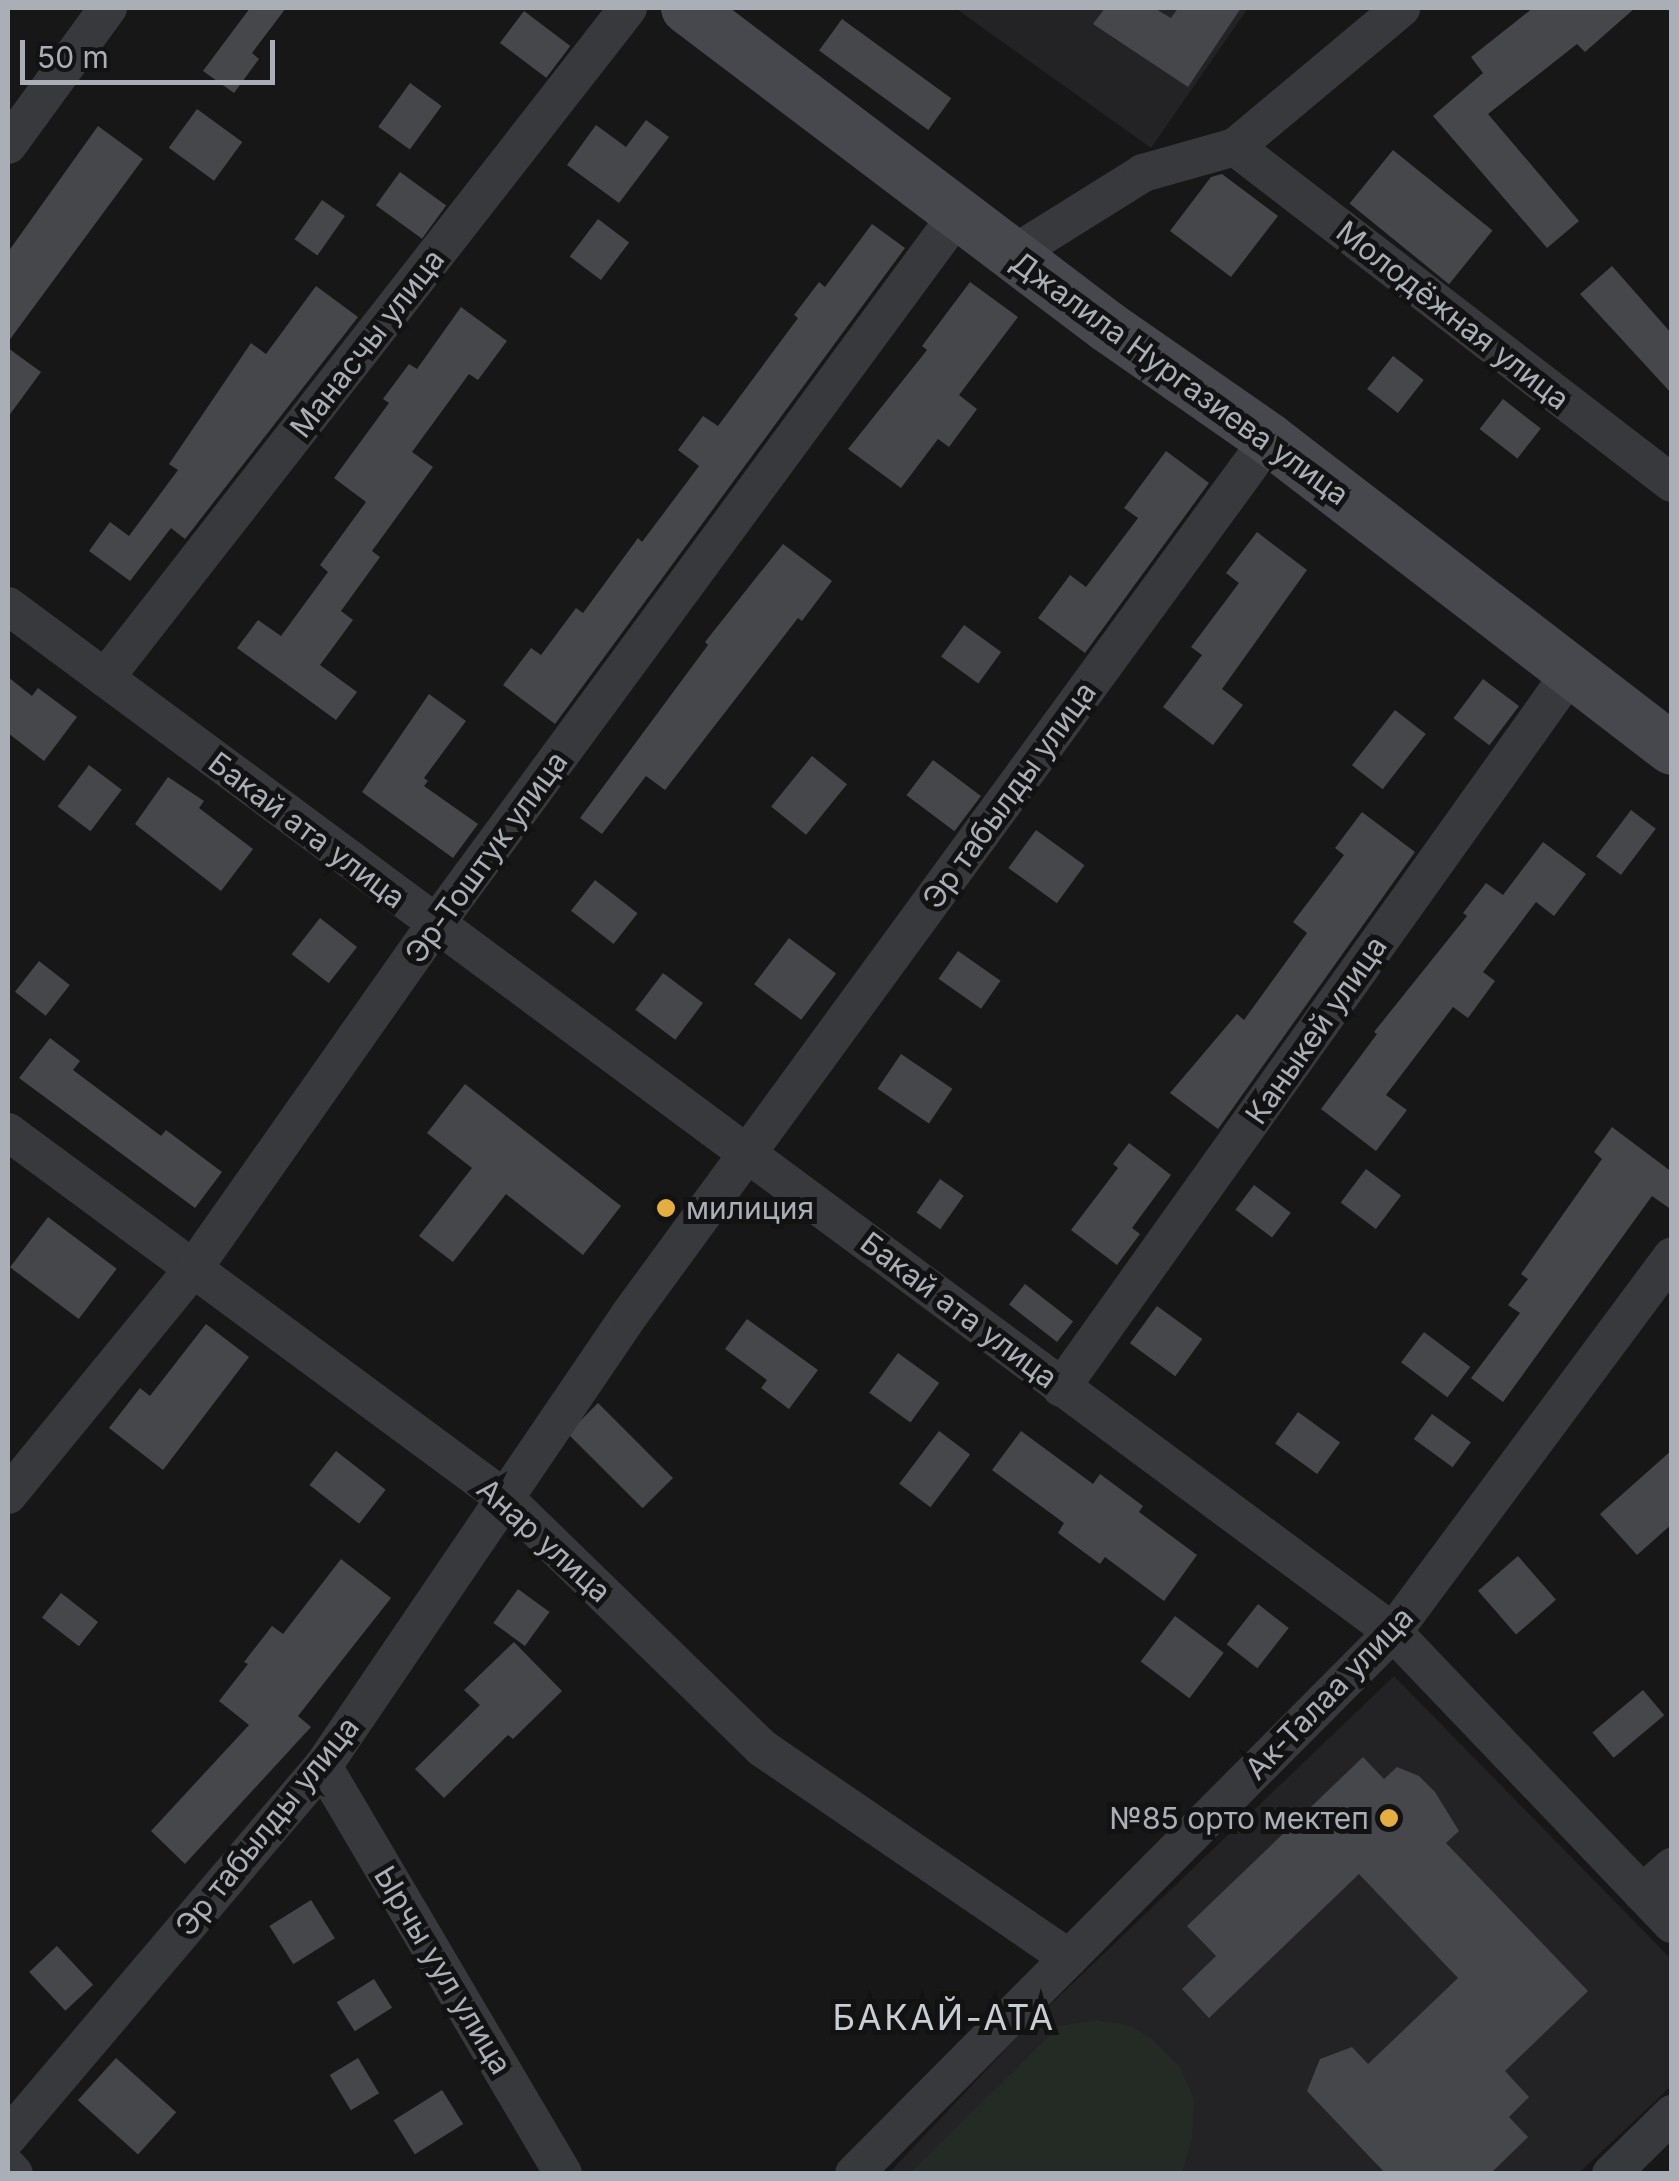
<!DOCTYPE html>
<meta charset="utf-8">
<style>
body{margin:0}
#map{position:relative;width:1679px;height:2181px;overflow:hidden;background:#171718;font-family:Inter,sans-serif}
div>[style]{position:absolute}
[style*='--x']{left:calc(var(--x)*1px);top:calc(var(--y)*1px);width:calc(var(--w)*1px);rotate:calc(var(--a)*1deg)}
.built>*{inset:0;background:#232325}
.green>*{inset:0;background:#232b24}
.building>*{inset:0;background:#46474b;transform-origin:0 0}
.street>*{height:38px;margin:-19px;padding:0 19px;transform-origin:19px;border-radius:19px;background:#38393d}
.secondary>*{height:52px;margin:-26px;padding:0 26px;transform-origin:26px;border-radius:26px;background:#46484d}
.dots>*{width:28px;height:28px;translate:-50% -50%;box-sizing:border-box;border:5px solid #121213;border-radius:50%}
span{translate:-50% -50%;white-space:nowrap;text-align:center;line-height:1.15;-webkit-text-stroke:10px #121213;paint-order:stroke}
.street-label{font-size:30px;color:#aaaeb7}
.poi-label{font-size:30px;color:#aaaeb7}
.left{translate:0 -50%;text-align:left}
.right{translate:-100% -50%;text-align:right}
.quarter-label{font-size:35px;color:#cacdd4;letter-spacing:2.5px}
.frame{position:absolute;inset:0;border:10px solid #aaaeb7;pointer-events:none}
.scale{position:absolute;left:20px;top:40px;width:255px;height:45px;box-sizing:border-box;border:5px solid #aaaeb7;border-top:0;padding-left:12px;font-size:30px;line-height:35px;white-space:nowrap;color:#aaaeb7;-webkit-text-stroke:8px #121213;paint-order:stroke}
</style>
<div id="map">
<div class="built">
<div style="clip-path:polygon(955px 8px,1248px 8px,1151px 148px)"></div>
<div style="clip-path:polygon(1394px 1676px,1671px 1959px,1671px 2086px,1579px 2173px,888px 2174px,1026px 2028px)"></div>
</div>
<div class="green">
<div style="clip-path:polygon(1097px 2020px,1131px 2026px,1152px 2039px,1180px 2067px,1194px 2100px,1192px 2138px,1182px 2173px,910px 2173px,1059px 2026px)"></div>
</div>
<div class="building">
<div style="clip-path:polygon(250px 8px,286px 8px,252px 53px,259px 59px,234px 93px,203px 71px)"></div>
<div style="clip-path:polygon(1105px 8px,1154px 8px,1171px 18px,1178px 8px,1241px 8px,1188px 87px,1093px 24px)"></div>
<div style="clip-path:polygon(1533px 8px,1635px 8px,1585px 52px,1577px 44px,1488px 114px,1579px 221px,1547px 248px,1433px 116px,1483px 73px,1471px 57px)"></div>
<div style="left:524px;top:11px;width:58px;height:40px;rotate:37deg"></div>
<div style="left:842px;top:19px;width:135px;height:39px;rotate:36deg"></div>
<div style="left:410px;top:83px;width:39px;height:54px;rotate:36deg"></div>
<div style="left:197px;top:109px;width:56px;height:48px;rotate:36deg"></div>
<div style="clip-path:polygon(646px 120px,669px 137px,619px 203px,567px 165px,596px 125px,626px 147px)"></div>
<div style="clip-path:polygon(98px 126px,143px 159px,8px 342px,8px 252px)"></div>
<div style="left:1393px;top:150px;width:128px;height:69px;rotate:39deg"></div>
<div style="left:400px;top:172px;width:57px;height:41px;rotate:36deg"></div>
<div style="clip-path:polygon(1222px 174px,1278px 216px,1231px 277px,1170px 231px,1211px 177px)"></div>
<div style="left:322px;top:200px;width:28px;height:48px;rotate:35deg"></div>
<div style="left:598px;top:219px;width:39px;height:47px;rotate:37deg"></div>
<div style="clip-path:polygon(872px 224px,905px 248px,555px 724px,503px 685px,531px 648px,541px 655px,576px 608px,583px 613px,638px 538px,642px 542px,699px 466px,678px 450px,703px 416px,718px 426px,798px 318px,794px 315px,819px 282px,825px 287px)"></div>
<div style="clip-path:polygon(1612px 266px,1672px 334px,1672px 394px,1580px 294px)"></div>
<div style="clip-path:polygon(970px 282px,1018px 317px,959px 395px,977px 409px,949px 447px,938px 439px,901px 488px,848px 449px,927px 350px,922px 346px)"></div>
<div style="clip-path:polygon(316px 286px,358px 317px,185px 539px,171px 528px,130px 581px,89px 551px,110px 522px,129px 536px,178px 470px,169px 464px,251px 343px,266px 354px)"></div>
<div style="clip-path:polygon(461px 307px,507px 341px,478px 380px,469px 374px,412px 452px,433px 467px,372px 551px,380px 557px,341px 611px,353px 620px,320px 665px,357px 692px,336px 720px,237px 648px,258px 620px,281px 636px,328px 572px,320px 565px,366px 502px,334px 478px,389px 403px,383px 399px,409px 364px,417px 369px)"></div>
<div style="clip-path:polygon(8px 348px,41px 372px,8px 417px)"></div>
<div style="left:1393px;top:356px;width:39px;height:42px;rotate:38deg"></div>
<div style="left:1503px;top:399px;width:48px;height:38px;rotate:38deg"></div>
<div style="clip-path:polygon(1166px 451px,1209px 483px,1085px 653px,1038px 618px,1070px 575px,1086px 587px,1138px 518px,1124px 508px)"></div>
<div style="clip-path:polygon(1257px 532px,1307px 570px,1222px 689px,1243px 705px,1213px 745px,1163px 707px,1202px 655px,1191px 647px,1239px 583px,1226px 573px)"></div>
<div style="clip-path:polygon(783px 544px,832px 581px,802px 621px,798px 618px,665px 790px,646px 776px,602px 834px,580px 818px,708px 645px,705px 642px)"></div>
<div style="left:964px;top:625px;width:46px;height:39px;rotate:36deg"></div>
<div style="clip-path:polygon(8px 677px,32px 696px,38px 688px,77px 717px,44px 761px,8px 733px)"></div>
<div style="left:1483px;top:679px;width:45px;height:49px;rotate:37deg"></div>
<div style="clip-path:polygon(429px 694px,466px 721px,424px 778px,428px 781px,424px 786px,478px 824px,453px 858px,362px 792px)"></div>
<div style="left:1395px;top:710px;width:39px;height:70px;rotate:38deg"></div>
<div style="left:812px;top:756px;width:45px;height:65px;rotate:39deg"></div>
<div style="left:933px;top:760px;width:60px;height:44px;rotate:37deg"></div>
<div style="left:89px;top:765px;width:41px;height:52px;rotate:37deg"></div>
<div style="clip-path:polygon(168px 777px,204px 801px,199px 808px,253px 849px,221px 891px,135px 824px)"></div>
<div style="left:1631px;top:810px;width:31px;height:58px;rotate:37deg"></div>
<div style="clip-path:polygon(1362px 812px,1415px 852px,1218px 1129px,1170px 1093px,1237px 1014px,1244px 1020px,1307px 933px,1293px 922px,1344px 855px,1335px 848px)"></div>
<div style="left:1036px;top:830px;width:60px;height:47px;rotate:36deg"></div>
<div style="clip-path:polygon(1543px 842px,1586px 874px,1554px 916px,1536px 902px,1483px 972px,1495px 981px,1468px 1018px,1453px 1007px,1386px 1095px,1407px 1110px,1376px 1151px,1321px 1109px,1377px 1034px,1374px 1032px,1467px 916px,1463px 913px,1486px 883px,1503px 895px)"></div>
<div style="left:595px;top:880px;width:54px;height:39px;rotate:38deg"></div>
<div style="left:320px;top:918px;width:47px;height:46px;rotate:38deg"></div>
<div style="left:789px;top:938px;width:59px;height:58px;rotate:37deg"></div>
<div style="left:958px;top:951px;width:52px;height:34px;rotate:35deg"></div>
<div style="left:39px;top:961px;width:39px;height:39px;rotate:38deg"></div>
<div style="left:663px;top:973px;width:50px;height:46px;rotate:37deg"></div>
<div style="clip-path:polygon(50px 1038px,80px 1061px,73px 1070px,161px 1136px,166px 1130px,222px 1172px,195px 1208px,19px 1078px)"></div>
<div style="left:901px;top:1054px;width:62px;height:42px;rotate:34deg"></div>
<div style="clip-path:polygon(465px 1084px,621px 1206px,583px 1255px,506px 1194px,453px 1262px,419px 1236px,472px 1168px,427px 1133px)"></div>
<div style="clip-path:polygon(1612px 1127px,1672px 1172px,1672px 1210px,1652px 1196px,1503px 1402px,1471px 1378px,1520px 1313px,1508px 1305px,1528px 1279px,1521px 1274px,1602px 1159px,1594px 1152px)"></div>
<div style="clip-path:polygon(1129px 1143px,1171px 1175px,1132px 1228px,1140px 1234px,1117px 1265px,1071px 1230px,1118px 1168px,1113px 1164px)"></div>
<div style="left:1366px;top:1169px;width:44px;height:42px;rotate:37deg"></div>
<div style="left:940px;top:1179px;width:29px;height:41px;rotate:35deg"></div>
<div style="left:1254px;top:1185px;width:46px;height:31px;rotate:37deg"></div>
<div style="left:48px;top:1217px;width:86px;height:63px;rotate:37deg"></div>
<div style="left:1025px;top:1284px;width:61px;height:26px;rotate:38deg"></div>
<div style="left:1157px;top:1306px;width:56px;height:46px;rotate:36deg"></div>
<div style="clip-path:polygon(747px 1319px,818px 1370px,789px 1409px,761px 1388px,767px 1380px,725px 1349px)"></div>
<div style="clip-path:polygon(206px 1324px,249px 1357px,163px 1470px,109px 1428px,140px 1388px,150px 1396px)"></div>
<div style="left:1424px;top:1332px;width:58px;height:38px;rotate:37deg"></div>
<div style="left:898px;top:1353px;width:51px;height:49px;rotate:36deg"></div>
<div style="left:598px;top:1403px;width:106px;height:43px;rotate:45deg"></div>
<div style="left:1298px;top:1412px;width:52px;height:39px;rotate:36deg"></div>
<div style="left:1432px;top:1414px;width:48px;height:31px;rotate:36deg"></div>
<div style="left:939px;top:1431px;width:39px;height:66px;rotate:37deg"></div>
<div style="clip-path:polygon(1021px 1431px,1093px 1484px,1100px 1474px,1143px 1506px,1139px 1512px,1197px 1555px,1164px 1601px,1105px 1557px,1100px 1564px,1058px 1533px,1064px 1523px,992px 1470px)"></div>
<div style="clip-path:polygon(1672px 1450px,1672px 1524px,1637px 1555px,1600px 1514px)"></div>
<div style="left:336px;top:1451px;width:63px;height:43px;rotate:38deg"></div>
<div style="left:1518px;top:1556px;width:58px;height:53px;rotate:49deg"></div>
<div style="clip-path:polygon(341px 1559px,391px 1598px,298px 1716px,311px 1727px,185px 1864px,151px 1831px,249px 1725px,219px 1701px,248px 1664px,244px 1662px,272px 1626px,283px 1634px)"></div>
<div style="left:518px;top:1589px;width:39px;height:42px;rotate:36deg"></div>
<div style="left:61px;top:1593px;width:47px;height:31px;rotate:38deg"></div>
<div style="left:1258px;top:1604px;width:39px;height:51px;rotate:38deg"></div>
<div style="left:1175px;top:1616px;width:61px;height:57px;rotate:37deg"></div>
<div style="clip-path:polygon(514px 1642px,562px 1691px,513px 1739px,508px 1735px,444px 1798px,415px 1769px,480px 1705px,464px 1690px)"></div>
<div style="left:1643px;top:1690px;width:33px;height:66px;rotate:50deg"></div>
<div style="clip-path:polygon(1363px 1757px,1384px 1779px,1397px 1767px,1419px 1776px,1435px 1792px,1459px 1831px,1446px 1843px,1588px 1991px,1505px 2071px,1529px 2097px,1509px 2117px,1528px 2137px,1490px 2174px,1386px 2174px,1307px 2091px,1320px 2059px,1352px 2047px,1368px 2064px,1458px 1978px,1359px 1874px,1209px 2018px,1182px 1989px,1216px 1956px,1187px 1926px)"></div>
<div style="left:311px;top:1900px;width:45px;height:49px;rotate:58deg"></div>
<div style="left:57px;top:1946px;width:53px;height:38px;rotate:47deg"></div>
<div style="left:374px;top:1979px;width:34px;height:44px;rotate:58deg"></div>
<div style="left:116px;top:2058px;width:81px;height:57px;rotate:42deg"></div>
<div style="left:358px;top:2058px;width:41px;height:33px;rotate:59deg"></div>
<div style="left:442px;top:2090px;width:40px;height:57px;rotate:58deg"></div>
</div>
<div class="street">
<div style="--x:8;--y:145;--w:170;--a:-53.9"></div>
<div style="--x:1235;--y:147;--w:551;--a:37.56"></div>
<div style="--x:1012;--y:255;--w:155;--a:-32"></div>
<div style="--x:1143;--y:173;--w:96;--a:-15.8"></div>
<div style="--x:1235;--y:147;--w:217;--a:-39.9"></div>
<div style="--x:8;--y:606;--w:1724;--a:36.53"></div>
<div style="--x:1393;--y:1632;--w:404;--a:46.3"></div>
<div style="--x:105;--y:678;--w:850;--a:-52.02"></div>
<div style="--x:8;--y:1132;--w:620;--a:36.41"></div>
<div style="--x:507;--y:1500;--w:356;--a:44.2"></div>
<div style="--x:762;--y:1748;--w:372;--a:34.4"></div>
<div style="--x:1061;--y:1388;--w:879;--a:-54.54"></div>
<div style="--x:8;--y:1495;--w:292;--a:-50.7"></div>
<div style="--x:193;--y:1269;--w:421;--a:-54.9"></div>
<div style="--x:435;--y:925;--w:883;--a:-53.66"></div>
<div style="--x:323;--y:1766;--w:473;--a:59.5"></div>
<div style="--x:1642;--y:1893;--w:40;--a:-41"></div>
<div style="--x:8;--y:2137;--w:487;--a:-49.7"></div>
<div style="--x:323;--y:1766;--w:546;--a:-55.82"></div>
<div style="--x:630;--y:1314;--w:1083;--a:-53.86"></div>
<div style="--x:8;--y:2167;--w:9;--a:49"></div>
<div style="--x:854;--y:2174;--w:764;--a:-45.16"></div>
<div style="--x:1393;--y:1632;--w:468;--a:-53.4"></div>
<div style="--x:1611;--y:2174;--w:86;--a:-44.5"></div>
</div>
<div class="secondary">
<div style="--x:687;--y:8;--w:528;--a:37.15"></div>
<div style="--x:1108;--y:327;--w:196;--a:34.8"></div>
<div style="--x:1269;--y:439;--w:508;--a:37.57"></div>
</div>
<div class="dots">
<div style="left:666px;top:1208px;background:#e5ae42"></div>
<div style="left:1389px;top:1818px;background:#e5ae42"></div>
</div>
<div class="street-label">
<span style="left:1453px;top:315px;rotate:38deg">Молодёжная улица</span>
<span style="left:367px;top:343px;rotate:-52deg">Манасчы улица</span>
<span style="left:1180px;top:378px;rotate:36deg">Джалила Нургазиева улица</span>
<span style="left:1009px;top:795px;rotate:-54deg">Эр табылды улица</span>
<span style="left:307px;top:830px;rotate:37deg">Бакай ата улица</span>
<span style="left:486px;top:857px;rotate:-54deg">Эр-Тоштук улица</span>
<span style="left:1316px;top:1030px;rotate:-55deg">Каныкей улица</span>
<span style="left:959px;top:1310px;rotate:37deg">Бакай ата улица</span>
<span style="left:544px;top:1540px;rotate:42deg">Анар улица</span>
<span style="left:1329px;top:1693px;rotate:-46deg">Ак-Талаа улица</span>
<span style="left:267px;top:1826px;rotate:-51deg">Эр табылды улица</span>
<span style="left:443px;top:1970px;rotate:59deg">Ырчы уул улица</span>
</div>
<div class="poi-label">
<span class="left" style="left:686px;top:1208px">милиция</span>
<span class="right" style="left:1369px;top:1818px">№85 орто мектеп</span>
</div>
<div class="quarter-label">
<span style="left:944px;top:2017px">БАКАЙ-АТА</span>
</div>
<div class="frame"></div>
<div class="scale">50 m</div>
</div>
